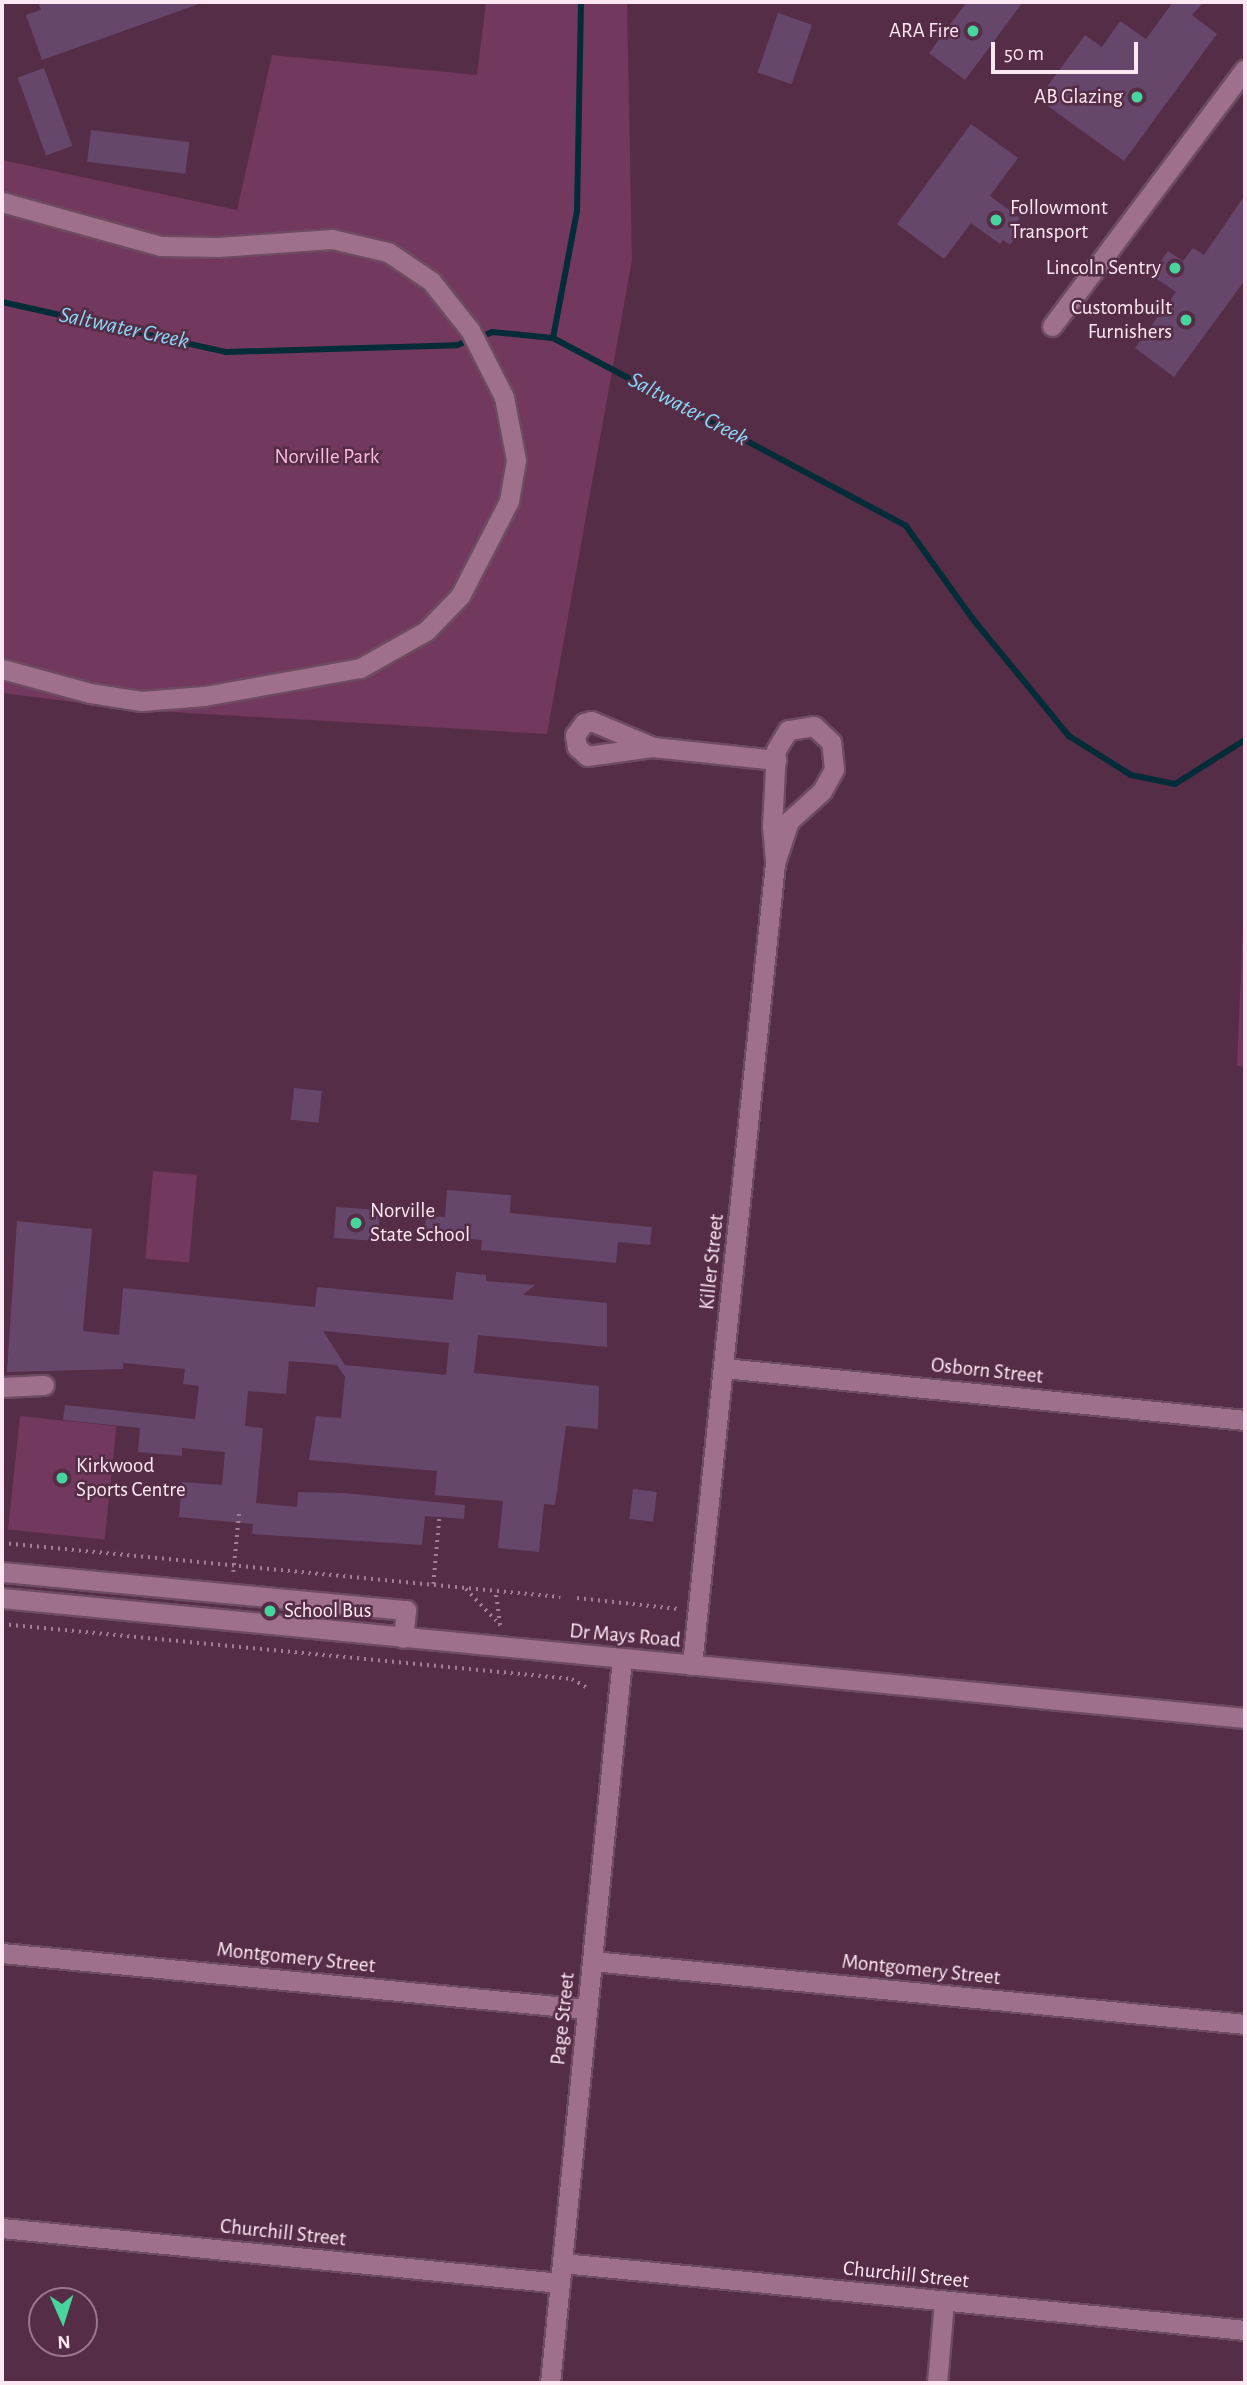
<!DOCTYPE html>
<style>
body{margin:0}
#map{position:relative;width:1247px;height:2385px;overflow:hidden;background:#562d46;font-family:"Alegreya Sans",sans-serif}
div>[style]{position:absolute}
[style*='--x']{left:calc(var(--x)*1px);top:calc(var(--y)*1px);width:calc(var(--w)*1px);rotate:calc(var(--a)*1deg)}
.green>*{inset:0;background:#72385d;transform-origin:0 0}
.stream>*{height:6px;margin:-3px;padding:0 3px;transform-origin:3px;border-radius:3px;background:#042c38}
.building>*{inset:0;background:#66466a;transform-origin:0 0}
.path>*{height:3.5px;margin-top:-1.75px;transform-origin:0;background:repeating-linear-gradient(90deg,#a18094 0 2px,transparent 0 7px)}
.roads{filter:drop-shadow(2px 0 #6d4b60) drop-shadow(-2px 0 #6d4b60) drop-shadow(0 2px #6d4b60) drop-shadow(0 -2px #6d4b60)}
.minor>*{height:19px;margin:-9.5px;padding:0 9.5px;transform-origin:9.5px;border-radius:9.5px;background:#9f708c}
.dots>*{width:19px;height:19px;translate:-50% -50%;box-sizing:border-box;border:4px solid #562d46;border-radius:50%}
span{translate:-50% -50%;white-space:nowrap;text-align:center;line-height:1.15;-webkit-text-stroke:5px #562d46;paint-order:stroke}
.poi-label{font-size:21px;color:#fde7f3}
.right{translate:-100% -50%;text-align:right}
.left{translate:0 -50%;text-align:left}
.park-label{font-size:21px;color:#fcbbe1}
.street-label{font-size:21px;color:#fde7f3}
.water-label{font-size:23px;color:#87d9f7;font-style:italic}
.frame{position:absolute;inset:0;border:4px solid #fde7f3;pointer-events:none}
.north{position:absolute;left:28px;top:2287px;width:70px;height:70px;box-sizing:border-box;background:#562d46;border:2px solid #99778b;border-radius:50%;rotate:177deg;font-size:19px;font-weight:700;line-height:28px;text-align:center;color:#fde7f3}
.north::after{content:'';display:block;margin:auto;width:24px;height:32px;background:#48d49d;clip-path:polygon(50% 0,100% 100%,50% 72%,0 100%)}
.scale{position:absolute;left:991px;top:42px;width:147px;height:32px;box-sizing:border-box;border:4px solid #fde7f3;border-top:0;padding-left:9px;font-size:21px;line-height:24px;white-space:nowrap;color:#fde7f3;-webkit-text-stroke:5px #562d46;paint-order:stroke}
</style>
<div id="map">
<div class="green">
<div style="clip-path:polygon(486px 2px,627px 2px,632px 260px,547px 734px,138px 710px,2px 693px,2px 160px,237px 210px,272px 55px,477px 75px)"></div>
<div style="clip-path:polygon(1245px 877px,1245px 1067px,1237px 1066px)"></div>
<div style="left:153px;top:1171px;width:44px;height:88px;rotate:5deg"></div>
<div style="left:20px;top:1416px;width:97px;height:114px;rotate:6deg"></div>
</div>
<div class="stream">
<div style="--x:2;--y:302;--w:230;--a:12.6"></div>
<div style="--x:226;--y:352;--w:231;--a:-1.7"></div>
<div style="--x:457;--y:345;--w:37;--a:-20"></div>
<div style="--x:492;--y:332;--w:61;--a:5.6"></div>
<div style="--x:553;--y:338;--w:400;--a:28"></div>
<div style="--x:906;--y:526;--w:113;--a:54.3"></div>
<div style="--x:972;--y:618;--w:153;--a:50.6"></div>
<div style="--x:1069;--y:736;--w:73;--a:32.2"></div>
<div style="--x:1131;--y:775;--w:45;--a:11.6"></div>
<div style="--x:1175;--y:784;--w:83;--a:-32.2"></div>
<div style="--x:553;--y:338;--w:129;--a:-79.3"></div>
<div style="--x:577;--y:211;--w:209;--a:-88.9"></div>
</div>
<div class="building">
<div style="clip-path:polygon(38px 2px,199px 2px,199px 4px,42px 60px,26px 15px,41px 10px)"></div>
<div style="clip-path:polygon(967px 2px,1023px 2px,965px 80px,929px 53px)"></div>
<div style="clip-path:polygon(1173px 2px,1204px 2px,1192px 15px,1217px 34px,1124px 161px,1038px 99px,1085px 35px,1102px 47px,1120px 21px,1146px 39px)"></div>
<div style="left:778px;top:13px;width:36px;height:63px;rotate:19deg"></div>
<div style="left:44px;top:68px;width:83px;height:28px;rotate:70deg"></div>
<div style="clip-path:polygon(971px 124px,1018px 158px,990px 196px,1020px 218px,1016px 222px,1023px 227px,1010px 245px,1003px 240px,1000px 244px,971px 223px,944px 259px,897px 224px)"></div>
<div style="left:91px;top:130px;width:99px;height:32px;rotate:7deg"></div>
<div style="clip-path:polygon(1245px 195px,1245px 280px,1174px 377px,1135px 348px,1176px 292px,1151px 275px,1168px 251px,1183px 261px,1193px 248px,1204px 255px)"></div>
<div style="left:294px;top:1088px;width:28px;height:32px;rotate:6deg"></div>
<div style="clip-path:polygon(447px 1190px,511px 1195px,510px 1213px,652px 1227px,650px 1245px,618px 1242px,616px 1263px,481px 1250px,482px 1240px,424px 1234px,426px 1216px,445px 1217px)"></div>
<div style="left:336px;top:1207px;width:44px;height:31px;rotate:4deg"></div>
<div style="clip-path:polygon(evenodd,17px 1221px,92px 1229px,83px 1331px,119px 1335px,123px 1288px,315px 1307px,317px 1287px,453px 1300px,456px 1272px,486px 1275px,486px 1281px,535px 1285px,523px 1295px,607px 1303px,607px 1347px,478px 1335px,474px 1373px,599px 1386px,598px 1429px,566px 1426px,555px 1505px,544px 1504px,539px 1552px,498px 1548px,503px 1501px,435px 1495px,437px 1471px,309px 1460px,316px 1416px,341px 1418px,345px 1377px,337px 1365px,289px 1361px,286px 1394px,248px 1391px,245px 1426px,263px 1428px,256px 1503px,297px 1507px,298px 1492px,344px 1493px,465px 1505px,464px 1519px,425px 1516px,422px 1545px,252px 1534px,253px 1524px,179px 1517px,182px 1482px,222px 1485px,225px 1452px,182px 1448px,182px 1456px,138px 1452px,140px 1428px,63px 1420px,65px 1405px,195px 1419px,199px 1386px,183px 1384px,185px 1369px,123px 1363px,123px 1369px,7px 1372px,17px 1221px,323px 1331px,449px 1343px,446px 1375px,345px 1365px,323px 1331px)"></div>
<div style="left:633px;top:1489px;width:24px;height:30px;rotate:7deg"></div>
</div>
<div class="path">
<div style="--x:2;--y:1543;--w:561;--a:5.53"></div>
<div style="--x:233;--y:1572;--w:59;--a:-84.2"></div>
<div style="--x:433;--y:1584;--w:65;--a:-84.7"></div>
<div style="--x:466;--y:1589;--w:50;--a:46.6"></div>
<div style="--x:500;--y:1625;--w:35;--a:-98"></div>
<div style="--x:577;--y:1598;--w:102;--a:6.2"></div>
<div style="--x:2;--y:1624;--w:573;--a:5.51"></div>
<div style="--x:572;--y:1679;--w:20;--a:30"></div>
</div>
<div class="roads">
<div class="minor">
<div style="--x:2;--y:202;--w:165;--a:15.5"></div>
<div style="--x:161;--y:246;--w:57;--a:1"></div>
<div style="--x:218;--y:247;--w:114;--a:-4"></div>
<div style="--x:332;--y:239;--w:57;--a:13.1"></div>
<div style="--x:388;--y:252;--w:52;--a:34"></div>
<div style="--x:431;--y:281;--w:63;--a:51.5"></div>
<div style="--x:470;--y:330;--w:75;--a:63.1"></div>
<div style="--x:504;--y:397;--w:64;--a:79.2"></div>
<div style="--x:516;--y:460;--w:42;--a:99.7"></div>
<div style="--x:509;--y:501;--w:107;--a:117.3"></div>
<div style="--x:460;--y:596;--w:49;--a:134.2"></div>
<div style="--x:426;--y:631;--w:76;--a:150.7"></div>
<div style="--x:360;--y:668;--w:158;--a:169.8"></div>
<div style="--x:204;--y:696;--w:63;--a:175.5"></div>
<div style="--x:141;--y:701;--w:52;--a:-171.1"></div>
<div style="--x:90;--y:693;--w:91;--a:-164.7"></div>
<div style="--x:1052;--y:326;--w:321;--a:-53.1"></div>
<div style="--x:653;--y:747;--w:67;--a:-157.2"></div>
<div style="--x:591;--y:721;--w:7;--a:164"></div>
<div style="--x:584;--y:723;--w:15;--a:127"></div>
<div style="--x:575;--y:735;--w:12;--a:81"></div>
<div style="--x:577;--y:747;--w:13;--a:42"></div>
<div style="--x:587;--y:756;--w:67;--a:-7.8"></div>
<div style="--x:653;--y:747;--w:124;--a:6"></div>
<div style="--x:724;--y:1368;--w:524;--a:5.7"></div>
<div style="--x:2;--y:1387;--w:42;--a:-2.7"></div>
<div style="--x:2;--y:1572;--w:406;--a:5.4"></div>
<div style="--x:406;--y:1610;--w:28;--a:96"></div>
<div style="--x:2;--y:1598;--w:1249;--a:5.51"></div>
<div style="--x:692;--y:1665;--w:806;--a:-84.09"></div>
<div style="--x:775;--y:863;--w:44;--a:-71.6"></div>
<div style="--x:789;--y:821;--w:45;--a:-42.3"></div>
<div style="--x:822;--y:791;--w:25;--a:-61"></div>
<div style="--x:834;--y:769;--w:27;--a:-96"></div>
<div style="--x:831;--y:742;--w:23;--a:-137"></div>
<div style="--x:814;--y:726;--w:26;--a:171"></div>
<div style="--x:788;--y:730;--w:23;--a:121"></div>
<div style="--x:776;--y:750;--w:76;--a:93"></div>
<div style="--x:772;--y:826;--w:37;--a:85"></div>
<div style="--x:2;--y:1953;--w:588;--a:5.47"></div>
<div style="--x:592;--y:1961;--w:656;--a:5.51"></div>
<div style="--x:2;--y:2228;--w:561;--a:5.63"></div>
<div style="--x:562;--y:2263;--w:686;--a:5.6"></div>
<div style="--x:550;--y:2383;--w:728;--a:-84.32"></div>
<div style="--x:937;--y:2383;--w:81;--a:-85.1"></div>
</div>
</div>
<div class="dots">
<div style="left:973px;top:31px;background:#48d49d"></div>
<div style="left:1137px;top:97px;background:#48d49d"></div>
<div style="left:996px;top:220px;background:#48d49d"></div>
<div style="left:1175px;top:268px;background:#48d49d"></div>
<div style="left:1186px;top:320px;background:#48d49d"></div>
<div style="left:356px;top:1223px;background:#48d49d"></div>
<div style="left:62px;top:1478px;background:#48d49d"></div>
<div style="left:270px;top:1611px;background:#48d49d"></div>
</div>
<div class="poi-label">
<span class="right" style="left:959px;top:31px">ARA Fire</span>
<span class="right" style="left:1123px;top:97px">AB Glazing</span>
<span class="left" style="left:1010px;top:220px">Followmont<br>Transport</span>
<span class="right" style="left:1161px;top:268px">Lincoln Sentry</span>
<span class="right" style="left:1172px;top:320px">Custombuilt<br>Furnishers</span>
<span class="left" style="left:370px;top:1223px">Norville<br>State School</span>
<span class="left" style="left:76px;top:1478px">Kirkwood<br>Sports Centre</span>
<span class="left" style="left:284px;top:1611px">School Bus</span>
</div>
<div class="park-label">
<span style="left:327px;top:457px">Norville Park</span>
</div>
<div class="street-label">
<span style="left:712px;top:1262px;rotate:-84deg">Killer Street</span>
<span style="left:987px;top:1371px;rotate:6deg">Osborn Street</span>
<span style="left:625px;top:1636px;rotate:5deg">Dr Mays Road</span>
<span style="left:296px;top:1958px;rotate:6deg">Montgomery Street</span>
<span style="left:921px;top:1970px;rotate:6deg">Montgomery Street</span>
<span style="left:563px;top:2019px;rotate:-84deg">Page Street</span>
<span style="left:283px;top:2233px;rotate:6deg">Churchill Street</span>
<span style="left:906px;top:2275px;rotate:6deg">Churchill Street</span>
</div>
<div class="water-label">
<span style="left:124px;top:329px;rotate:12deg">Saltwater Creek</span>
<span style="left:688px;top:410px;rotate:28deg">Saltwater Creek</span>
</div>
<div class="frame"></div>
<div class="north">N</div>
<div class="scale">50 m</div>
</div>
